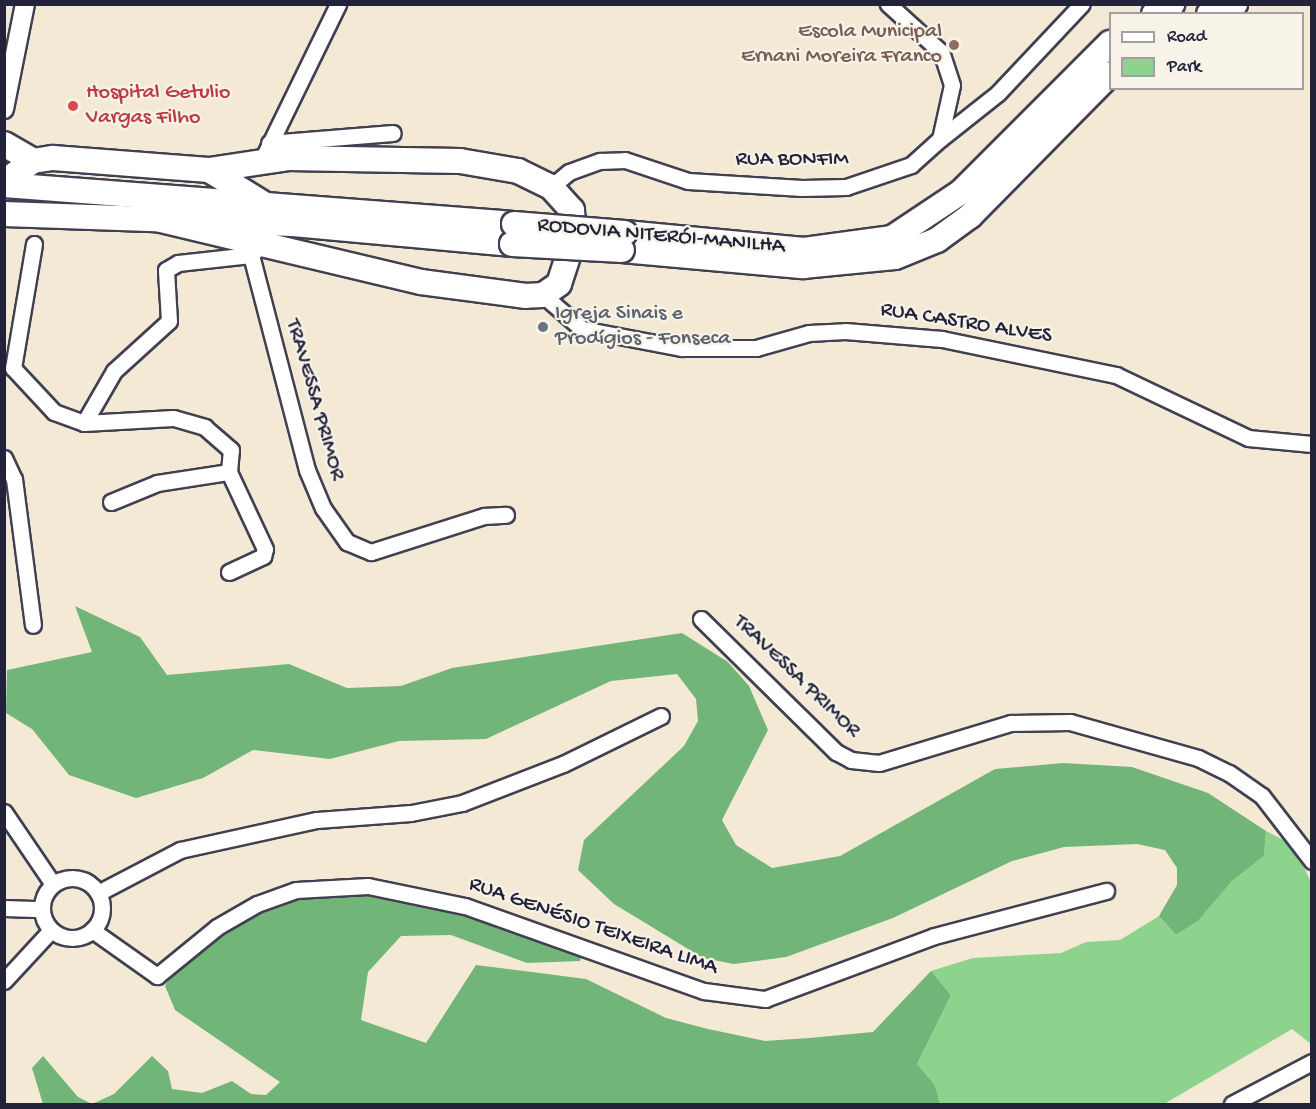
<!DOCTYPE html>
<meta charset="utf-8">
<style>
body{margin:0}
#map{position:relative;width:1316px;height:1109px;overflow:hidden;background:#f3e9d5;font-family:"Gochi Hand",sans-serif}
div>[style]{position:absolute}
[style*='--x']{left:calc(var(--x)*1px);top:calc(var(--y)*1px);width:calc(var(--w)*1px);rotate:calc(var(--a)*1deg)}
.green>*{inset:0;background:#8ed38d}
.forest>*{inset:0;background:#72b578}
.roads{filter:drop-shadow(2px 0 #414052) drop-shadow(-2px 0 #414052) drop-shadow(0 2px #414052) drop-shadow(0 -2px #414052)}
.minor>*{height:15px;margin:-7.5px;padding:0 7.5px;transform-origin:7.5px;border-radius:7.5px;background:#fff}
.minor>.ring{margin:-7.5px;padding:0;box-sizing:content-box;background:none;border:15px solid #fff;border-radius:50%}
.tertiary>*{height:18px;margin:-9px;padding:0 9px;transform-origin:9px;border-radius:9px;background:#fff}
.trunk>*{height:24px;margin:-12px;padding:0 12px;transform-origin:12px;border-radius:12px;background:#fff}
.bridges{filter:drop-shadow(2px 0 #414052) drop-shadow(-2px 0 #414052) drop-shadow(0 2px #414052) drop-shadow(0 -2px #414052)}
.trunk-bridge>*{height:24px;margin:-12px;padding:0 12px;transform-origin:12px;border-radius:12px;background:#fff}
.dots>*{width:16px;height:16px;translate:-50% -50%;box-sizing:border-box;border:3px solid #f7f3e8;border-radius:50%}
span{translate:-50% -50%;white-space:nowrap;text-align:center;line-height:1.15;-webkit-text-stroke:4.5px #f7f3e8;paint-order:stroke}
.education-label{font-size:22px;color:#785e54}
.right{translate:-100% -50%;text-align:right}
.health-label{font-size:22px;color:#be3a42}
.left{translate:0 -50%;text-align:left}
.street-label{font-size:22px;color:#22223b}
.worship-label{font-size:22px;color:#5b616d}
.frame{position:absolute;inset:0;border:6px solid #22223b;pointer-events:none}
.legend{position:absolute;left:1109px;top:12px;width:195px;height:78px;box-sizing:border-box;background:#f7f3e8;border:2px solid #a29fa3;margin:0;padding:8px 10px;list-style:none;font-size:18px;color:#22223b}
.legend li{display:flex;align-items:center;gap:12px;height:30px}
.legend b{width:30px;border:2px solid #a29fa3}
</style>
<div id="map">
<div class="green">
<div style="clip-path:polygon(1266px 831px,1293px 845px,1311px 882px,1311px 1044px,1292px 1029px,1164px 1104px,940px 1104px,935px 1085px,917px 1064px,951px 995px,931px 971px,973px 958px,1061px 953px,1086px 942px,1120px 940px,1159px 916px,1176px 935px,1198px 921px,1232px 881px,1264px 856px)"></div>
</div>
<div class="forest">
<div style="clip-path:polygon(75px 606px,140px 637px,167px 675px,289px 664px,347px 688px,401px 686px,452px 668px,682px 633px,728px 662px,749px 686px,768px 730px,722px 820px,736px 845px,772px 868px,840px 856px,995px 769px,1063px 763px,1132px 767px,1208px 793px,1266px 831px,1264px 856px,1232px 881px,1198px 921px,1176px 935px,1159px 916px,1177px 885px,1177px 868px,1165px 850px,1137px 844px,1064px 847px,1012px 861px,893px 918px,786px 957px,734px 964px,703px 958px,614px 904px,578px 870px,584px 840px,684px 746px,698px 721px,696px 699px,677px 674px,611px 681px,486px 739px,399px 741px,330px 759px,253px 750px,203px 778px,136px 798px,69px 775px,32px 729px,6px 713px,7px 670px,92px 652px)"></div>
<div style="clip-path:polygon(373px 888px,463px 910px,583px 952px,580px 961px,527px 963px,451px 935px,401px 936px,368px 972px,361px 1020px,426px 1043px,476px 965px,586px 979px,666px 1018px,708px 1029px,765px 1041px,809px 1038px,873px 1032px,931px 971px,951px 995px,917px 1064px,935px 1085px,940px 1104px,43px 1104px,32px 1068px,43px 1056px,78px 1097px,92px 1104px,114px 1094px,152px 1056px,168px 1071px,172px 1089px,202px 1093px,232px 1081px,251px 1094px,266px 1095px,280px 1082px,175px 1010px,165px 986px,173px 972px,214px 931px,281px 896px)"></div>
</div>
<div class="roads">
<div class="minor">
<div style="--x:940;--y:139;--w:74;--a:-38.4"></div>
<div style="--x:998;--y:93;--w:122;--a:-46.7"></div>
<div style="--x:269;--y:143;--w:124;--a:-4.6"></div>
<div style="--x:262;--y:160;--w:174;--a:-64"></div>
<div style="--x:551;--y:187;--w:23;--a:-40"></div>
<div style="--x:569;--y:172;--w:33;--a:-20"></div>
<div style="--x:600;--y:161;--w:25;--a:-2"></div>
<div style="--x:625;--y:160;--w:66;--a:18.4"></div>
<div style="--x:688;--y:181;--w:114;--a:3.5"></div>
<div style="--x:802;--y:188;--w:44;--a:-1.3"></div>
<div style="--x:846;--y:187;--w:69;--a:-18.7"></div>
<div style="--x:911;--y:165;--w:39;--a:-42"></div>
<div style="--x:940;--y:139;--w:55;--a:-77.5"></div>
<div style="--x:952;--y:85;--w:35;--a:-108"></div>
<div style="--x:941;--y:52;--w:72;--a:-137.8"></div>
<div style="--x:34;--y:244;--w:126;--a:99.6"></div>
<div style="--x:13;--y:368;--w:60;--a:47"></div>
<div style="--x:54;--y:412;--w:32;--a:20"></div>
<div style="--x:258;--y:248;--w:10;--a:135"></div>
<div style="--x:251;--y:255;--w:222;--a:75.4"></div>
<div style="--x:307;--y:470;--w:41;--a:67.2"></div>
<div style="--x:323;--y:508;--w:42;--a:54.8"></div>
<div style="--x:347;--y:542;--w:26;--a:23"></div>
<div style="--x:371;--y:552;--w:119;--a:-17.7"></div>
<div style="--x:484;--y:516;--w:22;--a:-3"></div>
<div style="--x:543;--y:295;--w:52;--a:41.1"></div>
<div style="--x:582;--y:329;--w:102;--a:10.8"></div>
<div style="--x:682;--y:348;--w:74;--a:0"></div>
<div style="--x:756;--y:348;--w:55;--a:-15.8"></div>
<div style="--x:809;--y:333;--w:36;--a:-3"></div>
<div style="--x:845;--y:331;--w:97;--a:4.7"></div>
<div style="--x:942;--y:339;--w:178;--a:11.7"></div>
<div style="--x:1116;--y:375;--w:146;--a:25.5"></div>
<div style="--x:1248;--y:438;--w:64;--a:5.4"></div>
<div style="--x:4;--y:458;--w:23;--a:65"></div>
<div style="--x:14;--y:479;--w:147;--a:82.6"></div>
<div style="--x:111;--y:502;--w:50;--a:-22.4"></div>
<div style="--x:157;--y:483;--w:73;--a:-8.7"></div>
<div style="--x:229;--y:472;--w:22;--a:-85"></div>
<div style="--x:231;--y:450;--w:35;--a:-139"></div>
<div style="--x:205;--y:427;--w:33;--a:-164"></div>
<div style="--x:173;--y:418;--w:89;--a:176.8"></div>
<div style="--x:84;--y:423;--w:60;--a:-60"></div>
<div style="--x:114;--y:371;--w:74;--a:-42.3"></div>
<div style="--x:169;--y:321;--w:51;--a:-93.4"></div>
<div style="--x:166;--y:270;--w:14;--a:-30"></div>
<div style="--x:178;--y:263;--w:73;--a:-6.3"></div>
<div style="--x:229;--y:572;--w:38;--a:-25"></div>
<div style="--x:263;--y:556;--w:7;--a:-74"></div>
<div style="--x:265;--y:549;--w:85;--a:-115.1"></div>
<div style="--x:701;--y:619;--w:190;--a:44.6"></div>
<div style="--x:836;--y:752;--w:17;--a:28"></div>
<div style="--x:851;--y:760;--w:28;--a:6"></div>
<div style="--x:879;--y:763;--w:138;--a:-16.9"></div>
<div style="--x:1011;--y:723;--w:59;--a:-1"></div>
<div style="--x:1070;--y:722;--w:133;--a:15.7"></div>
<div style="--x:1198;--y:758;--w:34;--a:26"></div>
<div style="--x:1229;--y:773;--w:40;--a:34.9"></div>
<div style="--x:1262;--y:796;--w:82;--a:52.4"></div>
<div style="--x:4;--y:812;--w:87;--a:55.8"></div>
<div class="ring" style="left:42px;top:878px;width:45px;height:45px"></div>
<div style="--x:98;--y:893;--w:93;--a:-27.7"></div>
<div style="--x:180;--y:850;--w:140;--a:-12.4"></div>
<div style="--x:317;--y:820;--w:94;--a:-4.3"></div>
<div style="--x:411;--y:813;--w:52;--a:-11.1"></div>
<div style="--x:462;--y:803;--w:108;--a:-21.1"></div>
<div style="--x:563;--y:764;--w:109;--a:-26.1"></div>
<div style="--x:4;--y:908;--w:38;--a:2"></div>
<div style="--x:92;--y:930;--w:80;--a:35.3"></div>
<div style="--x:157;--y:976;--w:77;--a:-39.2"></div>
<div style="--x:217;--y:927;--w:46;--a:-29.9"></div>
<div style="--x:257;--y:904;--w:41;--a:-19.7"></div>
<div style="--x:296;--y:890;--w:72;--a:-3.2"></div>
<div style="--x:368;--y:886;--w:99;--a:11.7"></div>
<div style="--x:465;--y:906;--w:254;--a:19.6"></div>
<div style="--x:704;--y:991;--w:62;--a:7.5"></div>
<div style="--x:765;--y:999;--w:180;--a:-20.4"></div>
<div style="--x:934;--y:936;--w:178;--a:-14.7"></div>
<div style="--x:4;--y:981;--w:69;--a:-47.3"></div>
<div style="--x:1232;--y:1104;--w:90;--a:-27.7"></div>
</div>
<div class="tertiary">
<div style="--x:4;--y:109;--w:107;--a:-78.7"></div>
</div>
<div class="trunk">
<div style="--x:1154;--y:14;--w:21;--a:-29"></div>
<div style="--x:1209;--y:14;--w:28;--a:-21"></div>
<div style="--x:4;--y:144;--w:34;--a:30"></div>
<div style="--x:209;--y:170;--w:65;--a:31.7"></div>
<div style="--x:4;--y:182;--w:36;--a:-36"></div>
<div style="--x:33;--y:161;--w:20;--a:-9"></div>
<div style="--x:53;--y:158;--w:156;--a:4.4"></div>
<div style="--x:209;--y:170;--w:80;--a:-8.6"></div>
<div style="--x:288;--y:158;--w:172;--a:1"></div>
<div style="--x:460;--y:161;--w:59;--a:9.8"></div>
<div style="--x:518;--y:171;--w:37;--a:26"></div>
<div style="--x:551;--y:187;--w:31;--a:48"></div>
<div style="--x:572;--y:210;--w:28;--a:86"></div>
<div style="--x:574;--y:238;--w:48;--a:108.1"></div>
<div style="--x:559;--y:284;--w:19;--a:145"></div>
<div style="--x:543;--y:295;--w:17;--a:177"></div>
<div style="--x:526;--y:296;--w:106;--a:-172.4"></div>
<div style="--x:421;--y:282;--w:280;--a:-166.6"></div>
<div style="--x:4;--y:185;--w:511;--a:4.37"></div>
<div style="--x:4;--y:214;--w:289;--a:2"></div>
<div style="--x:293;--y:224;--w:220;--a:5.2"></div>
<div style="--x:625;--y:233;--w:180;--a:5.4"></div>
<div style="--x:804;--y:250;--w:89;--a:-7.8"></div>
<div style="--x:892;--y:238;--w:83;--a:-33.7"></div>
<div style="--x:961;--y:192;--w:211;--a:-45"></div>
<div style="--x:622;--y:250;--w:182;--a:5.1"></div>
<div style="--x:803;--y:266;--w:92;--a:-5.6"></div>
<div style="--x:895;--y:257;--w:45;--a:-22"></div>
<div style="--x:937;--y:240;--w:41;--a:-36"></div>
<div style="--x:970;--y:216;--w:199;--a:-45.4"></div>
</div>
</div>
<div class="bridges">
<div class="trunk-bridge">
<div style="--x:514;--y:224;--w:111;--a:4.6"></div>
<div style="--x:512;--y:244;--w:110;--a:3.1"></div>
</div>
</div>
<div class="dots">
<div style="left:954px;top:45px;background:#8d6e63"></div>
<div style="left:73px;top:106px;background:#e0444e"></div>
<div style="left:543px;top:327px;background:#6b7280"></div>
</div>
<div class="education-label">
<span class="right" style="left:942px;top:45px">Escola Municipal<br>Ernani Moreira Franco</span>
</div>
<div class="health-label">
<span class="left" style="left:86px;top:106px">Hospital Getulio<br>Vargas Filho</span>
</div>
<div class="street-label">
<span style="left:792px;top:161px">RUA BONFIM</span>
<span style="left:661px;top:237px;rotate:5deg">RODOVIA NITERÓI-MANILHA</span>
<span style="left:966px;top:324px;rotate:9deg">RUA CASTRO ALVES</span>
<span style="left:314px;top:400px;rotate:74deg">TRAVESSA PRIMOR</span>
<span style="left:796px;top:677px;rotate:44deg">TRAVESSA PRIMOR</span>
<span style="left:593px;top:927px;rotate:19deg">RUA GENÉSIO TEIXEIRA LIMA</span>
</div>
<div class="worship-label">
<span class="left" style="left:555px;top:327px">Igreja Sinais e<br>Prodígios - Fonseca</span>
</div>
<div class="frame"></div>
<ul class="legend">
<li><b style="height:8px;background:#fff"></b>Road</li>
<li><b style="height:16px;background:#8ed38d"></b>Park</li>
</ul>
</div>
